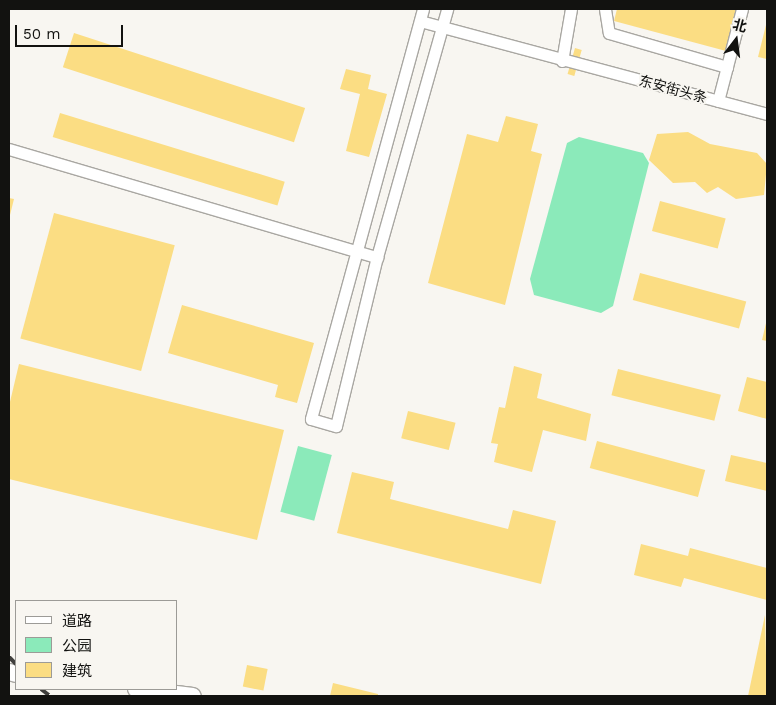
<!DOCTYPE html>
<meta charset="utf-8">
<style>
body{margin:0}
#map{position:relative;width:776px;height:705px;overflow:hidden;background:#f8f6f1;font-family:"Work Sans","Noto Sans SC",sans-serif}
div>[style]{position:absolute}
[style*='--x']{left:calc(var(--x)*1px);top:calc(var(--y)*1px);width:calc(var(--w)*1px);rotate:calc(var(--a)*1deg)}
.green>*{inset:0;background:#8beaba;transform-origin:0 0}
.building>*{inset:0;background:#fbdd83;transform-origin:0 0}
.roads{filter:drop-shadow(1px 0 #a9a7a2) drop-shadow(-1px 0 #a9a7a2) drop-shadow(0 1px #a9a7a2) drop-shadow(0 -1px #a9a7a2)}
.street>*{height:11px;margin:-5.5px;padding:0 5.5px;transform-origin:5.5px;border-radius:5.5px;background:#fff}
.secondary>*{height:16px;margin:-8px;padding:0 8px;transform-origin:8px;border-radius:8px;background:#fff}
.rail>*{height:4px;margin-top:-2px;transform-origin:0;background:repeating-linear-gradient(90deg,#403f3d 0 10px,transparent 0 15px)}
span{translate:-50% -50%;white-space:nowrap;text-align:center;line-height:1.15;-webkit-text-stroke:4px #f8f6f1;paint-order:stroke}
.street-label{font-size:14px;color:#121210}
.frame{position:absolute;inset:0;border:10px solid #121210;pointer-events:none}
.legend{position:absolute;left:15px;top:600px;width:162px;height:90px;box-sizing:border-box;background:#f8f6f1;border:1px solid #9c9b97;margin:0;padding:6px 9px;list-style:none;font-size:15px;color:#121210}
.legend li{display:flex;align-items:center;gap:10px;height:25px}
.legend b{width:25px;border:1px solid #9c9b97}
.north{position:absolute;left:711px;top:15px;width:50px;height:50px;-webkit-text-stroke:4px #f8f6f1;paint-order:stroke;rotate:15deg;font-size:14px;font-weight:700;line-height:20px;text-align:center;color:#121210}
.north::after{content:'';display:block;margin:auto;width:18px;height:22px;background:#121210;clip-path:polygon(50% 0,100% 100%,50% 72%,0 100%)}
.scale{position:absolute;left:15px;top:25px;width:108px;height:22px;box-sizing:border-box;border:2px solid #121210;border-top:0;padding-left:6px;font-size:15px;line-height:18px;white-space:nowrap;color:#121210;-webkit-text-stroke:4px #f8f6f1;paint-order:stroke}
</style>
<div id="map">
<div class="green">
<div style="clip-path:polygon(579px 137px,643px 153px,649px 163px,613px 306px,601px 313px,534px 295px,530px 279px,567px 143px)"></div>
<div style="left:298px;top:446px;width:35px;height:68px;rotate:15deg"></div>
</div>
<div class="building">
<div style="clip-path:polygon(617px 9px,736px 9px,726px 51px,614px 21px)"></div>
<div style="clip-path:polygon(767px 21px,767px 59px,758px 57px)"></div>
<div style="left:74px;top:33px;width:243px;height:36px;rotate:18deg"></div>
<div style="left:575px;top:48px;width:7px;height:27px;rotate:16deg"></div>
<div style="clip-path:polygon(346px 69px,371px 75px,368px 89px,387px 94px,369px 157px,346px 151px,360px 94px,340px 89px)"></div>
<div style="left:60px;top:113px;width:235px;height:25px;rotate:17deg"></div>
<div style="clip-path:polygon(506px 116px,538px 124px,531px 151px,542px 154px,505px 305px,428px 283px,467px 134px,498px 142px)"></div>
<div style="clip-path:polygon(688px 132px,710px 144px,757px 153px,767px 164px,764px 195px,736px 199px,718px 187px,707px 193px,695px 182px,673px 183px,649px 160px,657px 134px)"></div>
<div style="clip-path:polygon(9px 198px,14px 199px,9px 219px)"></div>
<div style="left:660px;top:201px;width:68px;height:31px;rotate:15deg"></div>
<div style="left:54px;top:213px;width:125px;height:130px;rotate:15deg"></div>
<div style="left:640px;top:273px;width:110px;height:28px;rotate:15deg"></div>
<div style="clip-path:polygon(182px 305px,314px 343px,297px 403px,275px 397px,278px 385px,168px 353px)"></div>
<div style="clip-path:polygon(767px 319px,767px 341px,762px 340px)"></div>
<div style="clip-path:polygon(19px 364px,284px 430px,257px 540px,9px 479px,9px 406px)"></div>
<div style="clip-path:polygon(514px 366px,542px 374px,537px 398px,591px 414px,586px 441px,543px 430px,532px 472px,494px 462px,498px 444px,491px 443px,499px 407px,505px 408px)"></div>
<div style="left:618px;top:369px;width:106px;height:27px;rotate:14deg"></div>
<div style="clip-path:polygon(747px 377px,767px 382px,767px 419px,738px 411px)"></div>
<div style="left:408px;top:411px;width:49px;height:28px;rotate:14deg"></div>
<div style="left:597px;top:441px;width:112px;height:28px;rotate:15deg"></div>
<div style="clip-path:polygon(731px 455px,767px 463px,767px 491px,725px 481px)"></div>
<div style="clip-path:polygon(352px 472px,394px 482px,390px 499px,508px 529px,513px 510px,556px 521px,541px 584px,337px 533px)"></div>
<div style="clip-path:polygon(641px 544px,688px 556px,690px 548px,767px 568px,767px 600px,684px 578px,681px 587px,634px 575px)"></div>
<div style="clip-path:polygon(765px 615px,767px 696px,748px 696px)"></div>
<div style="left:247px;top:665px;width:21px;height:22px;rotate:11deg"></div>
<div style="clip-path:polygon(333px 683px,378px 694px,378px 696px,330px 696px)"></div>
</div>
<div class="roads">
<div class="street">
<div style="--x:423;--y:9;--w:425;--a:105.3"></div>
<div style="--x:311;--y:419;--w:26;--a:16"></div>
<div style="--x:336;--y:426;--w:174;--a:-76.4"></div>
<div style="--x:377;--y:257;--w:258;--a:-74.2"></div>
<div style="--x:605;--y:9;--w:24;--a:81"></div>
<div style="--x:609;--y:33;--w:123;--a:16.1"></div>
<div style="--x:420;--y:21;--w:359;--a:15"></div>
<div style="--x:562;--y:61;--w:53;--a:-80.2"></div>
<div style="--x:718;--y:101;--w:95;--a:-75.4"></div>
<div style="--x:9;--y:149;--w:384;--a:16.4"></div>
</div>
<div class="secondary">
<div style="--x:9;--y:672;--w:7;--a:16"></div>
<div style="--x:136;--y:689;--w:57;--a:7"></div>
</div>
</div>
<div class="rail">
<div style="--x:9;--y:657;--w:10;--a:45"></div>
<div style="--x:41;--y:689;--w:11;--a:38"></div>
</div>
<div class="street-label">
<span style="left:673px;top:89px;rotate:15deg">东安街头条</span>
</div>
<div class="frame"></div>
<ul class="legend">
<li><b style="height:6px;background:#fff"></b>道路</li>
<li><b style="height:14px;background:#8beaba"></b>公园</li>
<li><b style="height:14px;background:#fbdd83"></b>建筑</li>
</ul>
<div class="north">北</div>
<div class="scale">50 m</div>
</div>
